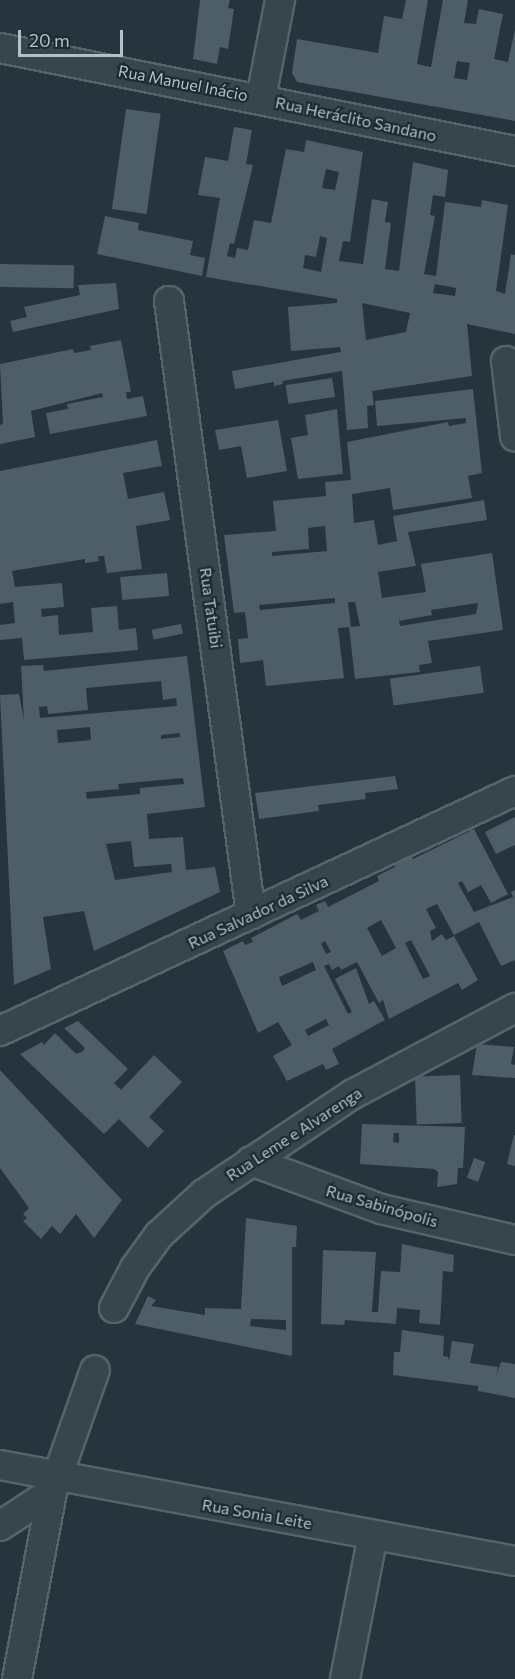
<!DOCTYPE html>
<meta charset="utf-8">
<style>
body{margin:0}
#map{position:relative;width:515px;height:1679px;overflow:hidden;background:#25343d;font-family:Commissioner,sans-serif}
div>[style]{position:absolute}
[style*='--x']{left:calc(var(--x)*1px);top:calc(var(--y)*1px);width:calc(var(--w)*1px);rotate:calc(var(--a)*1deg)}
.building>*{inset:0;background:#4e5e69;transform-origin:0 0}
.roads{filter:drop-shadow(2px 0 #56636b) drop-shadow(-2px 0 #56636b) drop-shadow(0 2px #56636b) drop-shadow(0 -2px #56636b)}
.minor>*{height:28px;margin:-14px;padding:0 14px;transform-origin:14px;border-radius:14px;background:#38454d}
span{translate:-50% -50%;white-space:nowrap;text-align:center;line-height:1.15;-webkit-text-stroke:4.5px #1d2a32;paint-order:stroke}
.street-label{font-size:16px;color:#b4c0c9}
.scale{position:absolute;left:18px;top:30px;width:105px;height:27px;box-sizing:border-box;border:3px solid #b4c0c9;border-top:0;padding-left:8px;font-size:18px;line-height:21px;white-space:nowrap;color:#b4c0c9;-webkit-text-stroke:4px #1d2a32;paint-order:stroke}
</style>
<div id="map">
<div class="building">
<div style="clip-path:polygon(200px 0,230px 0,228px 8px,234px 9px,228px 49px,220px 47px,217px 64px,193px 59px)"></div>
<div style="clip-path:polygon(evenodd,406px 0,428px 0,417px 64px,431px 67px,443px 0,468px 0,464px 23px,476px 24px,479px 9px,503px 14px,494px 59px,508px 62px,515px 29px,515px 121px,297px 82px,292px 73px,297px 39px,378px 53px,384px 16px,402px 19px,406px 0,457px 61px,470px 63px,467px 80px,454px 78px,457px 61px)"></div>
<div style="left:126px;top:109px;width:35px;height:101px;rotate:8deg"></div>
<div style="clip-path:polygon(evenodd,234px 127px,252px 130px,246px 164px,253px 165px,234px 244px,230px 243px,227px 256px,235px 258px,237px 248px,248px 250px,254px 220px,271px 223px,286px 149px,304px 152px,306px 140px,363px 152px,350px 242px,343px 241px,339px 261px,363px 264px,372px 199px,388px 202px,385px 222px,391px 223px,385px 269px,399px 271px,413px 162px,448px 170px,445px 197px,433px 195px,430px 215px,435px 216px,424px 274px,436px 276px,445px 202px,481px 207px,482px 200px,508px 205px,496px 291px,505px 294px,511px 254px,515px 255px,515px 334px,467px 324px,472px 376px,372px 391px,374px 405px,367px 406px,368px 428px,347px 430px,342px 371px,282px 381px,283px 384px,274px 386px,274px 382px,235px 389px,232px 371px,341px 352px,340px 347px,291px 351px,288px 307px,337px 303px,337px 299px,206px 277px,220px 198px,198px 195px,205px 157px,228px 161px,234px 127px,326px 169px,339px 172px,335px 190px,322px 188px,326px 169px,234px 127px,320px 236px,327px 238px,321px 272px,303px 268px,305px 255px,316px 257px,320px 236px,234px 127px,435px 284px,456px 288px,455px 296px,433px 293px,435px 284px,234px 127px,362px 303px,410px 313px,406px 332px,366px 340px,362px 303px)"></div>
<div style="clip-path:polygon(105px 216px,139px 223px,138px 230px,193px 241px,190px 255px,205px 258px,202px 276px,97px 254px)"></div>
<div style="left:0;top:264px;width:74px;height:23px;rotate:1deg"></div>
<div style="clip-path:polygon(116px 283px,119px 309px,13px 332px,10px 321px,27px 317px,24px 307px,80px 295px,78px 285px)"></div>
<div style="clip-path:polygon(121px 340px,131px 392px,126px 392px,127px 399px,143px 396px,147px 416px,50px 434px,46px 413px,68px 409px,67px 404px,103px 397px,102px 393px,31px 411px,35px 437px,0 444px,0 425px,3px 424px,0 364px,73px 349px,74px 353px,91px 350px,90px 346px)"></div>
<div style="left:332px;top:378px;width:19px;height:47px;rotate:81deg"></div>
<div style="clip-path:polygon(evenodd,473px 389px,482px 473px,468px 476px,472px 498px,393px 510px,390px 488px,352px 494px,354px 523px,374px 520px,378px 545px,397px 541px,393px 516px,484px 500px,487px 520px,408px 532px,416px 566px,378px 572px,382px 598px,426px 592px,421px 564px,492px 553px,503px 630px,428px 641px,432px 663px,419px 665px,420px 672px,355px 679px,349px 627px,360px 626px,355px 602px,348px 602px,351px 627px,338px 628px,344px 678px,266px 686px,263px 660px,240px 663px,238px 639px,248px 638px,245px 612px,234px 613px,224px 535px,276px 531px,273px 501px,326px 496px,325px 482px,351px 480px,347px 442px,448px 422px,449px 426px,466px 423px,466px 418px,377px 426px,375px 401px,473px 389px,325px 526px,327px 551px,272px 556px,272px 552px,309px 549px,308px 528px,325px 526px,473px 389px,335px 598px,335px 603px,260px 610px,259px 605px,335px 598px,473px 389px,478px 603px,476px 614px,400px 626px,399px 621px,432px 615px,431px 610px,478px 603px)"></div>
<div style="clip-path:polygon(337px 409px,343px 474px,298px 479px,291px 438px,308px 435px,305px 415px)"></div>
<div style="clip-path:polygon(278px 420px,287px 471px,247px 478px,241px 446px,219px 450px,215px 430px)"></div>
<div style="clip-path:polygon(157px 440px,162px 466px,123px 473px,128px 499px,164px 492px,170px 520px,136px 526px,142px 569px,107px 573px,104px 556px,98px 556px,99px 561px,85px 563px,85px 559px,12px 571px,15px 587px,62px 583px,64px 607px,41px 609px,42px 617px,58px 615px,59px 635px,93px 632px,91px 608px,117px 606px,119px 630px,136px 628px,138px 650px,24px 660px,22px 638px,0 640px,0 625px,15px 623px,13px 602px,0 604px,0 471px)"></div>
<div style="left:167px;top:573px;width:23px;height:47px;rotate:85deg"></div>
<div style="left:181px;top:624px;width:10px;height:30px;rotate:79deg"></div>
<div style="clip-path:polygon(evenodd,187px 656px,205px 807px,147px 814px,149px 839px,183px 837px,186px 870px,215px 867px,220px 892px,94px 951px,84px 911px,43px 917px,51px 969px,14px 985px,0 695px,19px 694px,24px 720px,21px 666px,43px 665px,44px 671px,187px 656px,161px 681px,163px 700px,176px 698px,177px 706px,40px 718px,39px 707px,47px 706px,48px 714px,88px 710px,86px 688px,161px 681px,187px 656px,90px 727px,91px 740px,58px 743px,57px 730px,90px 727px,187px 656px,180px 733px,180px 737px,161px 739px,161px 735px,180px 733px,187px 656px,183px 778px,184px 784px,140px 788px,140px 794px,87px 799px,86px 792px,119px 789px,118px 784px,183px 778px,187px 656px,131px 841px,134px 867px,171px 864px,172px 872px,115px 880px,106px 844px,131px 841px)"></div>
<div style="left:480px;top:666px;width:27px;height:91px;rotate:82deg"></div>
<div style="clip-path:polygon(395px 776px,398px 789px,365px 793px,366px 799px,318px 805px,319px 811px,259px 819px,255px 793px)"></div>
<div style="clip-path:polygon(515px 817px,515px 845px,496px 854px,485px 832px)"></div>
<div style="clip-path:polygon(evenodd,474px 829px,508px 894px,491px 903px,481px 885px,468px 892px,462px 881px,458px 883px,474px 912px,513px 897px,511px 892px,515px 890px,515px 960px,501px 966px,479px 922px,454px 935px,437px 904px,426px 909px,436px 928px,430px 931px,432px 941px,442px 934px,446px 940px,454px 936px,478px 980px,462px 990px,458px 983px,389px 1019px,383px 1000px,379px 1003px,357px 962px,341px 970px,339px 966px,332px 970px,329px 964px,324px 966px,348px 1014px,352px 1012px,335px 979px,356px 968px,369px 1004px,374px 1001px,385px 1020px,332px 1049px,339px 1064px,326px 1070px,323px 1064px,287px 1081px,273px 1056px,292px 1045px,278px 1022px,258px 1033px,223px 951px,243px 941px,245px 945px,253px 942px,251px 938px,297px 914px,301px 920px,319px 911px,316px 905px,325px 901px,328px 907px,379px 881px,377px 876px,395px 867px,394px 863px,411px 855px,413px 859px,474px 829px,381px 920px,396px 948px,382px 956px,367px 928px,381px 920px,474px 829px,411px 940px,430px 976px,423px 979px,405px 943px,411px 940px,474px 829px,325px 941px,331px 952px,326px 954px,321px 944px,325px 941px,474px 829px,313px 962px,316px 970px,282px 986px,279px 977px,313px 962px,474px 829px,326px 1019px,329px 1025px,308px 1036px,305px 1030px,326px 1019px)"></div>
<div style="clip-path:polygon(78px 1021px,128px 1069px,114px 1083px,121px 1090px,154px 1055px,182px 1082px,149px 1117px,164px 1131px,148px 1148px,119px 1119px,104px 1134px,20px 1054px,42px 1042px,44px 1045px,55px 1033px,76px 1054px,82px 1052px,85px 1048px,64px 1028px)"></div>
<div style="clip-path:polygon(477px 1044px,514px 1047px,511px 1064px,515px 1065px,515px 1078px,472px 1075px)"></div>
<div style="clip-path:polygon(0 1070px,122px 1200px,94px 1238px,76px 1214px,60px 1234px,52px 1226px,41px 1239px,23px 1221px,27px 1218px,23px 1214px,29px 1208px,0 1168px)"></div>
<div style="left:460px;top:1075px;width:48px;height:45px;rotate:88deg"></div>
<div style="clip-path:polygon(evenodd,362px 1124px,465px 1127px,463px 1168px,458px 1168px,457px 1184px,437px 1187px,438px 1172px,434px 1169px,360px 1164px,362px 1124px,394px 1133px,399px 1133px,399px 1143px,393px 1142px,394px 1133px)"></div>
<div style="clip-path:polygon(514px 1135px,515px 1135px,515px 1166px,507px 1164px)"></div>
<div style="left:474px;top:1158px;width:12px;height:21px;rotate:20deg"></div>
<div style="clip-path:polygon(evenodd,246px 1218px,297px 1226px,296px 1247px,292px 1247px,292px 1356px,135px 1324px,148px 1296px,156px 1300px,151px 1306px,205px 1315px,205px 1308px,241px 1309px,246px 1218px,251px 1319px,286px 1320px,286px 1330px,250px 1326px,251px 1319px)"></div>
<div style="clip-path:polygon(402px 1244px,454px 1255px,453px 1272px,443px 1271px,440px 1325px,419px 1323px,420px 1310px,397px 1308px,396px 1324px,345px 1320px,344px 1325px,321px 1324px,323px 1250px,376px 1252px,372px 1312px,378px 1312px,381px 1271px,400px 1272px)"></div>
<div style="clip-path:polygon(402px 1330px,444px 1336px,443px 1356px,448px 1357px,449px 1361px,452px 1341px,474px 1344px,470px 1363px,498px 1367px,496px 1376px,501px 1362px,515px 1364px,515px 1398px,478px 1391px,478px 1386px,393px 1375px,394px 1352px,400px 1352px)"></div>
</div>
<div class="roads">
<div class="minor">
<div style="--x:0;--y:48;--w:525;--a:11.31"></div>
<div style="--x:261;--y:98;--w:100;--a:-79"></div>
<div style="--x:169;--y:301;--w:619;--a:82.39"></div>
<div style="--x:506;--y:361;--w:76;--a:83.2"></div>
<div style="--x:0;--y:1031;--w:568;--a:-24.99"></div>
<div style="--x:251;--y:1161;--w:139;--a:20.3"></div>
<div style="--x:381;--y:1209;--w:138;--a:13"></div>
<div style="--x:114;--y:1308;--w:45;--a:-62.3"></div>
<div style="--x:135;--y:1268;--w:41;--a:-54"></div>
<div style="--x:159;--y:1235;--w:62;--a:-42.4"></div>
<div style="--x:205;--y:1193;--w:178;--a:-33.8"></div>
<div style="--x:353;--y:1094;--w:183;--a:-28"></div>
<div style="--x:0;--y:1465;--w:524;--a:10.56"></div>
<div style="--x:0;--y:1526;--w:62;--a:-33.2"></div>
<div style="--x:17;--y:1679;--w:190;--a:-79.4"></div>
<div style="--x:52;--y:1492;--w:129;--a:-70.6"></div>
<div style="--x:345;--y:1679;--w:147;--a:-79"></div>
</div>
</div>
<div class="street-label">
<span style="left:183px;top:83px;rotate:11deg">Rua Manuel Inácio</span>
<span style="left:356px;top:119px;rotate:12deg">Rua Heráclito Sandano</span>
<span style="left:211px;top:608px;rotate:82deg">Rua Tatuibi</span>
<span style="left:258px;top:912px;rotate:-25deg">Rua Salvador da Silva</span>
<span style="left:294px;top:1134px;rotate:-33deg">Rua Leme e Alvarenga</span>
<span style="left:382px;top:1206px;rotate:16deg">Rua Sabinópolis</span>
<span style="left:257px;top:1514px;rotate:10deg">Rua Sonia Leite</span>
</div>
<div class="scale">20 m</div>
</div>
